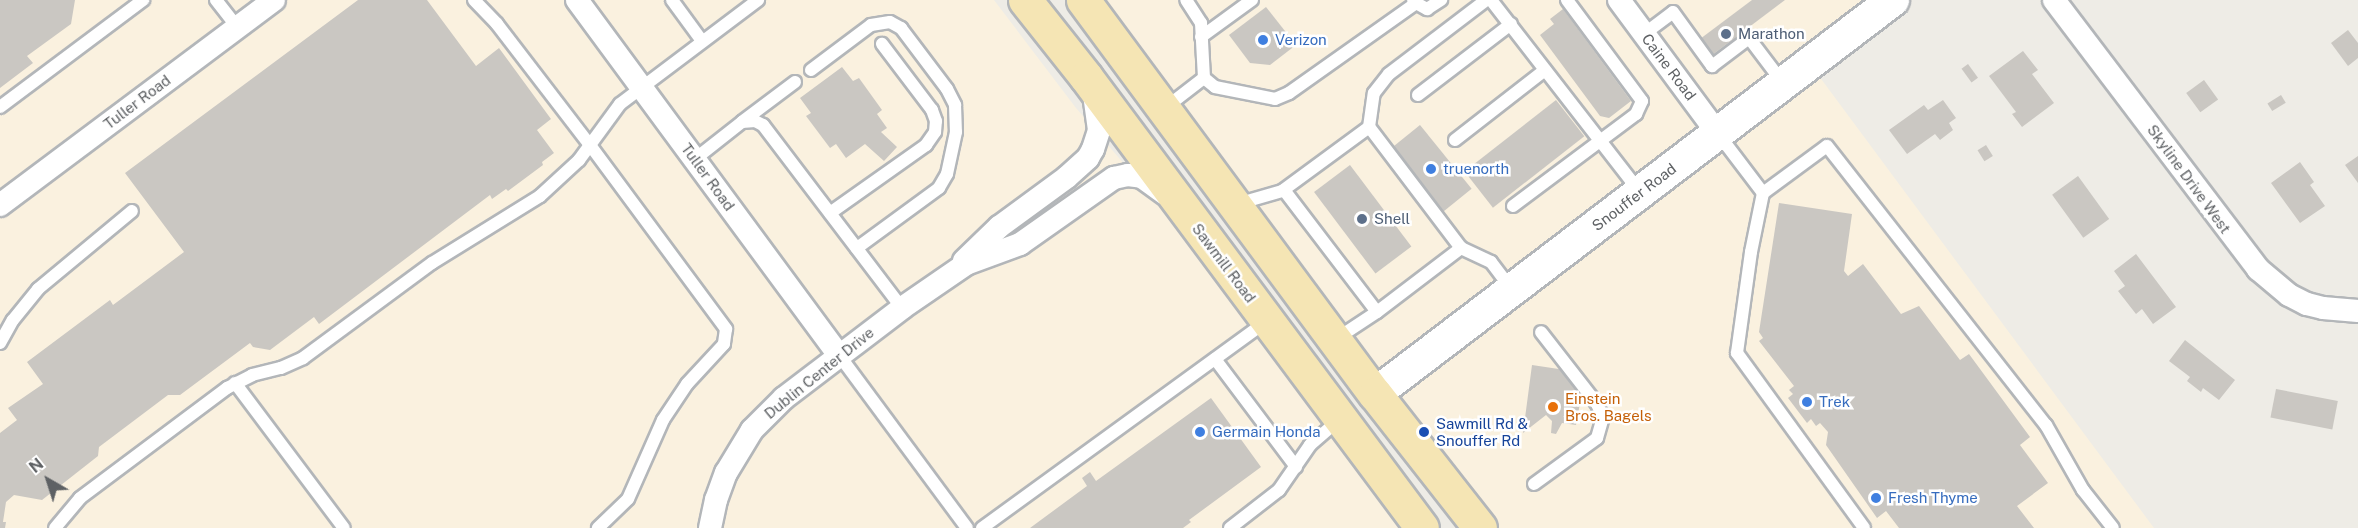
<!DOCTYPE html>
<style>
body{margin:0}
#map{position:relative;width:2358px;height:528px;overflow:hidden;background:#eeece6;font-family:"Public Sans",sans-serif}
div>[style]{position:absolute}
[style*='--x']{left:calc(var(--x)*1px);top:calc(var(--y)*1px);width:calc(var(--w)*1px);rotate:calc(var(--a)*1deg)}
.commercial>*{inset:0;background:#faf1df}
.building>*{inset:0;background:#cac7c2;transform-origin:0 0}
.roads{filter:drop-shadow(2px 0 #b3b6b9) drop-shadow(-2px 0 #b3b6b9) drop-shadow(0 2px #b3b6b9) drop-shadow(0 -2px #b3b6b9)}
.service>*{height:12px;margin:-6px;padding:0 6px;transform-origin:6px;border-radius:6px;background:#fff}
.minor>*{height:22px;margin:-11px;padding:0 11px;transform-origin:11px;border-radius:11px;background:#fff}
.secondary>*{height:32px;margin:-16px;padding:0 16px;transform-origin:16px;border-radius:16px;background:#fff}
.primary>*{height:33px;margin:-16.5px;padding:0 16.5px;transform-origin:16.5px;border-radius:16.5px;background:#f5e5b4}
.dots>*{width:16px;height:16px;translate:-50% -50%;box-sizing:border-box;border:3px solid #fff;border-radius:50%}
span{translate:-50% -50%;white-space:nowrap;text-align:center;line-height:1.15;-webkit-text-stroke:5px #fff;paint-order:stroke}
.service-label{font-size:15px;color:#4e5e75}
.left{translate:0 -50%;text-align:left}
.shop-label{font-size:15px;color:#366cbe}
.street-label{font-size:15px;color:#5e6164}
.food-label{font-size:15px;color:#c56008}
.transit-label{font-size:15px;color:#164399}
.north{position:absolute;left:18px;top:450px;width:60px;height:60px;-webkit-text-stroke:4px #fff;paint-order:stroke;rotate:321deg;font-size:16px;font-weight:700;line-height:24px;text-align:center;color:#5e6164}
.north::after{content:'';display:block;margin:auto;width:21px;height:27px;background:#5e6164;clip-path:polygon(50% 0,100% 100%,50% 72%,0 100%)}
</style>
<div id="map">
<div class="commercial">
<div style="clip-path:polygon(0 0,994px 0,1076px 108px,1156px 201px,1400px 528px,0 528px)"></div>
<div style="clip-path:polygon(1099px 0,1902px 0,1813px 68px,2154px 528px,1496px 528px)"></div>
</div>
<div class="building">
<div style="clip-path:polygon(0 0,75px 0,71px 24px,27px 56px,33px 63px,0 88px)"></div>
<div style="clip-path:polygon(358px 0,427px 0,476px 66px,499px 48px,551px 119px,537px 130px,554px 153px,542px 162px,543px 165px,508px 191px,506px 189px,492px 199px,490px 195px,319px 324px,314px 317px,270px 350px,253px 347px,250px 343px,180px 395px,168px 395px,99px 447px,98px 456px,42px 500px,14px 495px,6px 502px,3px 522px,6px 522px,5px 528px,0 528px,0 433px,17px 420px,8px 408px,43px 384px,27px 362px,110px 300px,113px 305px,184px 252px,125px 173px)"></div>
<div style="clip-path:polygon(1752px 0,1785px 0,1712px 55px,1700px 39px)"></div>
<div style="clip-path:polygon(1266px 7px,1296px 45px,1270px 65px,1250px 63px,1229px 35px)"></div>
<div style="clip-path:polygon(1563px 9px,1631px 101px,1609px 118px,1600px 116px,1540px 35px,1554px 24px,1550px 19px)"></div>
<div style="clip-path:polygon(2348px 30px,2358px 43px,2358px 58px,2348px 66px,2331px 43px)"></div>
<div style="clip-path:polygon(2023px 51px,2038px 70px,2032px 74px,2054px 103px,2022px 127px,2012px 114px,2016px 112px,1989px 76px)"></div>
<div style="left:1968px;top:64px;width:17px;height:8px;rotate:54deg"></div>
<div style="clip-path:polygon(842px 67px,853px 81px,859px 78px,882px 110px,877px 114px,887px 128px,881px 132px,897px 147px,884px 161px,865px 144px,846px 158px,836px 144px,830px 148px,806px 116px,811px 113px,800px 98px)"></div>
<div style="left:2204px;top:80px;width:24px;height:22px;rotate:54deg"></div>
<div style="left:2281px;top:95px;width:9px;height:16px;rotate:58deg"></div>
<div style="left:1556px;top:100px;width:46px;height:116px;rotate:52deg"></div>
<div style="clip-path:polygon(1943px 100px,1956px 118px,1949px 123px,1953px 130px,1940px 140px,1935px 134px,1907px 154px,1889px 130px,1924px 105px,1928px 110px)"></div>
<div style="left:1420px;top:125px;width:82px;height:37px;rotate:51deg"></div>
<div style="left:1986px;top:145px;width:13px;height:10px;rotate:58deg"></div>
<div style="clip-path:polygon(2358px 156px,2358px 183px,2345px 165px)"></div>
<div style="clip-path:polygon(2300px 162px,2314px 182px,2310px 185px,2325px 206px,2300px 223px,2271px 183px)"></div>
<div style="left:1350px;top:165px;width:102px;height:45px;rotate:53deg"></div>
<div style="left:2078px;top:176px;width:53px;height:32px;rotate:54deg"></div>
<div style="clip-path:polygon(1779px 203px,1852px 214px,1844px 271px,1848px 276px,1863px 264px,1901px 314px,1919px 306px,1960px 360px,1969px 354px,2030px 437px,2020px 445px,2048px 483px,2017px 506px,2034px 528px,1899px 528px,1886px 511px,1877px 518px,1826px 445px,1828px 432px,1820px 423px,1816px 426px,1811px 419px,1807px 423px,1788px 398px,1793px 394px,1789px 390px,1794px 386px,1759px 341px,1763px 338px,1759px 332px)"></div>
<div style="clip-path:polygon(2136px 254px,2176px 307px,2153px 324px,2142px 309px,2136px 314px,2118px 291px,2125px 286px,2114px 271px)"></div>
<div style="clip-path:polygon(2185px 340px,2235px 380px,2219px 400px,2203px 388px,2201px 392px,2187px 381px,2190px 377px,2169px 361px)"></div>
<div style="clip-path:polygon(1532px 365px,1572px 371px,1584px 387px,1577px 393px,1581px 398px,1576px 425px,1562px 423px,1556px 434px,1551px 433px,1552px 421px,1546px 415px,1523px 433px)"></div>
<div style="left:2276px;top:389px;width:63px;height:29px;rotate:11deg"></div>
<div style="clip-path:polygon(1211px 398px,1261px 467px,1189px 520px,1191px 522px,1183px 528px,1030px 528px,1087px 486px,1082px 478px,1090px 472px,1096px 481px)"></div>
</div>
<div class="roads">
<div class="service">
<div style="--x:216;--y:0;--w:34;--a:52"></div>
<div style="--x:474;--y:0;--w:33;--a:46"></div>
<div style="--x:497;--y:24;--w:153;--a:52.5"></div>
<div style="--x:590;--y:145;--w:229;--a:53.5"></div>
<div style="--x:726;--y:329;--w:15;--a:98"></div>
<div style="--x:724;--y:344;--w:54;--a:132.8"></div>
<div style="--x:687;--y:384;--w:43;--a:123.7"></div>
<div style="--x:663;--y:420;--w:86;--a:113.9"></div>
<div style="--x:628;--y:499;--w:42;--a:136"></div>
<div style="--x:672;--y:0;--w:51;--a:53.8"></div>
<div style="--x:1491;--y:0;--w:242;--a:52.2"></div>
<div style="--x:1416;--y:3;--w:13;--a:29"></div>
<div style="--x:1427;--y:9;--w:17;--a:-33"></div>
<div style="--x:1644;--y:34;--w:36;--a:-37"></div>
<div style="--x:1673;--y:12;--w:67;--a:54.2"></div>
<div style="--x:1712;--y:66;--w:46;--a:-37.1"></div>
<div style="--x:1749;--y:38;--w:56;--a:52.9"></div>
<div style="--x:1201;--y:37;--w:63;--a:-36"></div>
<div style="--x:811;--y:70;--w:75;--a:-36.9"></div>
<div style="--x:871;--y:25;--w:19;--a:-9"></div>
<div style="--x:890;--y:22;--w:13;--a:29"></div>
<div style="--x:901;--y:28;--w:76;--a:53"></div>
<div style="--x:947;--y:89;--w:18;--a:63"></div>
<div style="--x:955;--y:105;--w:27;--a:88"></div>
<div style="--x:956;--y:132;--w:43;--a:102.1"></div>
<div style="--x:947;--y:174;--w:16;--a:120"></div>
<div style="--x:939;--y:188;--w:102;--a:143.8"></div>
<div style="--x:1204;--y:78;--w:14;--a:39"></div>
<div style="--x:1215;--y:87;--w:61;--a:11.3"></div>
<div style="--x:1275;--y:99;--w:15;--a:-23"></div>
<div style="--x:1289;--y:93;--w:156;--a:-35.3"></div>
<div style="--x:1416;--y:3;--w:4;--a:-135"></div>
<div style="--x:1418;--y:95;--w:117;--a:-37.4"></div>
<div style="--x:0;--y:107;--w:179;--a:-36.8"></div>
<div style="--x:1165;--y:108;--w:49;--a:-37.6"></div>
<div style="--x:1204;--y:78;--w:55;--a:-93.1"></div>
<div style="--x:1201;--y:23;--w:27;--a:-123"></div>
<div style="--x:743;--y:121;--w:65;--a:-36.9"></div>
<div style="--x:1719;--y:135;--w:73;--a:52.8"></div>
<div style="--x:1763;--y:193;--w:60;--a:101.5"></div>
<div style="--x:1751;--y:252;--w:102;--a:97.9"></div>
<div style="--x:1737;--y:353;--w:216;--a:54"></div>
<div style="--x:1455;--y:140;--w:114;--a:-37.9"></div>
<div style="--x:695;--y:159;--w:60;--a:-38.2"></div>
<div style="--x:742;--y:122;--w:13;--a:-4"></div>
<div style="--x:755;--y:121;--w:9;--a:27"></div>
<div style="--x:763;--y:125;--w:230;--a:52.8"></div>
<div style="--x:1284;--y:190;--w:153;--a:52.7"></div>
<div style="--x:1377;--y:312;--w:106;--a:-37.3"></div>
<div style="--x:1461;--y:248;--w:152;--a:-127.2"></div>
<div style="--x:1763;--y:193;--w:79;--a:-36.3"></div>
<div style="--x:1827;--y:146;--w:355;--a:51.9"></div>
<div style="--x:2046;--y:425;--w:75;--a:60.4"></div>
<div style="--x:2083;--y:490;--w:48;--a:51.7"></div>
<div style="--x:1237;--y:204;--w:47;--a:-16.1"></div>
<div style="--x:1282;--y:191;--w:108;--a:-36.3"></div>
<div style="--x:1369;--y:127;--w:34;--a:-82"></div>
<div style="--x:1374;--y:93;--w:24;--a:-52"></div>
<div style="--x:1389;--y:74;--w:122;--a:-37.3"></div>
<div style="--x:1513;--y:206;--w:154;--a:-36.8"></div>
<div style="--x:1636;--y:114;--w:14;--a:-65"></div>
<div style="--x:1642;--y:101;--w:126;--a:-126.6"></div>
<div style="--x:830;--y:213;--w:118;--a:-35.3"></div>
<div style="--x:926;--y:145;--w:16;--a:-55"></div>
<div style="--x:935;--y:132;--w:11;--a:-85"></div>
<div style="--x:936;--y:121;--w:12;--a:-110"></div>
<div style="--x:932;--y:110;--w:83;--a:-127.1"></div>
<div style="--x:1461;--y:248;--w:33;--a:25"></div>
<div style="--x:1491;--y:262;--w:35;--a:53"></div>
<div style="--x:1336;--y:339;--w:49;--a:-33.4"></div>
<div style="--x:0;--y:343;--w:26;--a:-61"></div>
<div style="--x:13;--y:320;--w:40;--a:-51"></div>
<div style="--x:38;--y:289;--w:122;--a:-39.7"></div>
<div style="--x:839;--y:355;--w:215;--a:53.5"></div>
<div style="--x:1215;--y:359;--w:135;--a:53.1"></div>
<div style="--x:235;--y:383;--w:181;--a:53.1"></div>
<div style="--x:1534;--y:484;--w:78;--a:-36.1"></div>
<div style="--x:1597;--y:438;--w:22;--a:-74"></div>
<div style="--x:1603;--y:417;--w:14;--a:-115"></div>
<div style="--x:1597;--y:404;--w:91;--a:-127.9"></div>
<div style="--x:55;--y:528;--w:39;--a:-50"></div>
<div style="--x:80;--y:498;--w:184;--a:-36.8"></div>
<div style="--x:227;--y:388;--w:28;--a:-27"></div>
<div style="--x:252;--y:375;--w:30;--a:-14"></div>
<div style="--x:281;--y:368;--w:24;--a:-24"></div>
<div style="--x:303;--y:358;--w:160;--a:-36.4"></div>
<div style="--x:432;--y:263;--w:127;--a:-31.8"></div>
<div style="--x:540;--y:196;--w:53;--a:-42.7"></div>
<div style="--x:579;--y:160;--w:69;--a:-53.8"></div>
<div style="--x:620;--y:104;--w:173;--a:-37"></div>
<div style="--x:982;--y:528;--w:352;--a:-36"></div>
<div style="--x:1230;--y:528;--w:62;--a:-37.8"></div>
<div style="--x:1279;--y:490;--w:55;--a:-55.4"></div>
<div style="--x:1310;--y:445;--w:40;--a:-41"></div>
</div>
<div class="minor">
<div style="--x:577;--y:0;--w:441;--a:53.6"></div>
<div style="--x:1619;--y:0;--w:167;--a:53.5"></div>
<div style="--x:2054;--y:0;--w:338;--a:52.8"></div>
<div style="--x:2258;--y:269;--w:40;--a:40"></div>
<div style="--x:2289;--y:295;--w:20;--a:27"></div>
<div style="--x:2307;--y:304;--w:16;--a:14"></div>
<div style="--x:2323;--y:308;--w:35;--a:5"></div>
<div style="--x:0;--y:205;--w:342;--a:-36.8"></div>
<div style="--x:964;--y:261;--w:49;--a:-44.2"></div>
<div style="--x:999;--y:227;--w:84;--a:-36.3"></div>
<div style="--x:1067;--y:177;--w:28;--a:-42"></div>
<div style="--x:1088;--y:158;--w:10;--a:-61"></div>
<div style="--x:1093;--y:149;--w:20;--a:-72"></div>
<div style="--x:1099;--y:130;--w:35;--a:-98"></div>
<div style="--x:710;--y:528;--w:29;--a:-78"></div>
<div style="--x:716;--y:500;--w:29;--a:-70"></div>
<div style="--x:726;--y:473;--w:50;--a:-58.8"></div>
<div style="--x:752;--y:430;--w:45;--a:-45"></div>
<div style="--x:784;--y:398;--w:148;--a:-37.3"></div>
<div style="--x:902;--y:308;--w:78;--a:-34.5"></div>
<div style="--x:966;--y:264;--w:58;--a:-20.3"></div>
<div style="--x:1020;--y:244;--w:115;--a:-35.1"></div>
<div style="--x:1114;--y:178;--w:14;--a:-12"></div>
<div style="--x:1128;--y:175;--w:14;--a:8"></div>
<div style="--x:1142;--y:177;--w:29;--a:36"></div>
</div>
<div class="secondary">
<div style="--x:1375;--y:394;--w:651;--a:-37.26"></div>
</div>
<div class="primary">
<div style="--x:1025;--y:0;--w:98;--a:51.6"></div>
<div style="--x:1086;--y:77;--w:562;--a:53.31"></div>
<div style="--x:1083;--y:0;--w:490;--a:53.5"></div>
<div style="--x:1375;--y:394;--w:170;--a:51.9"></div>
</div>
</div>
<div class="dots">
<div style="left:1726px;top:34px;background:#5c6f8a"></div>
<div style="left:1263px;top:40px;background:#3f7fe0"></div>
<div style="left:1431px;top:169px;background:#3f7fe0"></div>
<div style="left:1362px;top:219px;background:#5c6f8a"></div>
<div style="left:1807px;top:402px;background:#3f7fe0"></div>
<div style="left:1553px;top:407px;background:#e8710a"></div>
<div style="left:1200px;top:432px;background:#3f7fe0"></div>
<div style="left:1424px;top:432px;background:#1a4fb4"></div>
<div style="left:1876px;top:498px;background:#3f7fe0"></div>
</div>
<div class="service-label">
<span class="left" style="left:1738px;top:34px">Marathon</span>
<span class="left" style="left:1374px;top:219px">Shell</span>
</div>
<div class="shop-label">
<span class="left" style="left:1275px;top:40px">Verizon</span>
<span class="left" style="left:1443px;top:169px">truenorth</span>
<span class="left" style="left:1819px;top:402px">Trek</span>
<span class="left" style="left:1212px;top:432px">Germain Honda</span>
<span class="left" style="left:1888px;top:498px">Fresh Thyme</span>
</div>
<div class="street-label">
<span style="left:1669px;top:67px;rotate:53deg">Caine Road</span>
<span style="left:137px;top:102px;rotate:-37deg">Tuller Road</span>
<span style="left:708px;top:177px;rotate:54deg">Tuller Road</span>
<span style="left:2189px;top:179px;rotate:54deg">Skyline Drive West</span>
<span style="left:1634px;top:197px;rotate:-37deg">Snouffer Road</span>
<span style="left:1224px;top:263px;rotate:53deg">Sawmill Road</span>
<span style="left:819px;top:373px;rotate:-39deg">Dublin Center Drive</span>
</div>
<div class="food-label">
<span class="left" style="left:1565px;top:407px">Einstein<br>Bros. Bagels</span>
</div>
<div class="transit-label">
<span class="left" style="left:1436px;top:432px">Sawmill Rd &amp;<br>Snouffer Rd</span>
</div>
<div class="north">N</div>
</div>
